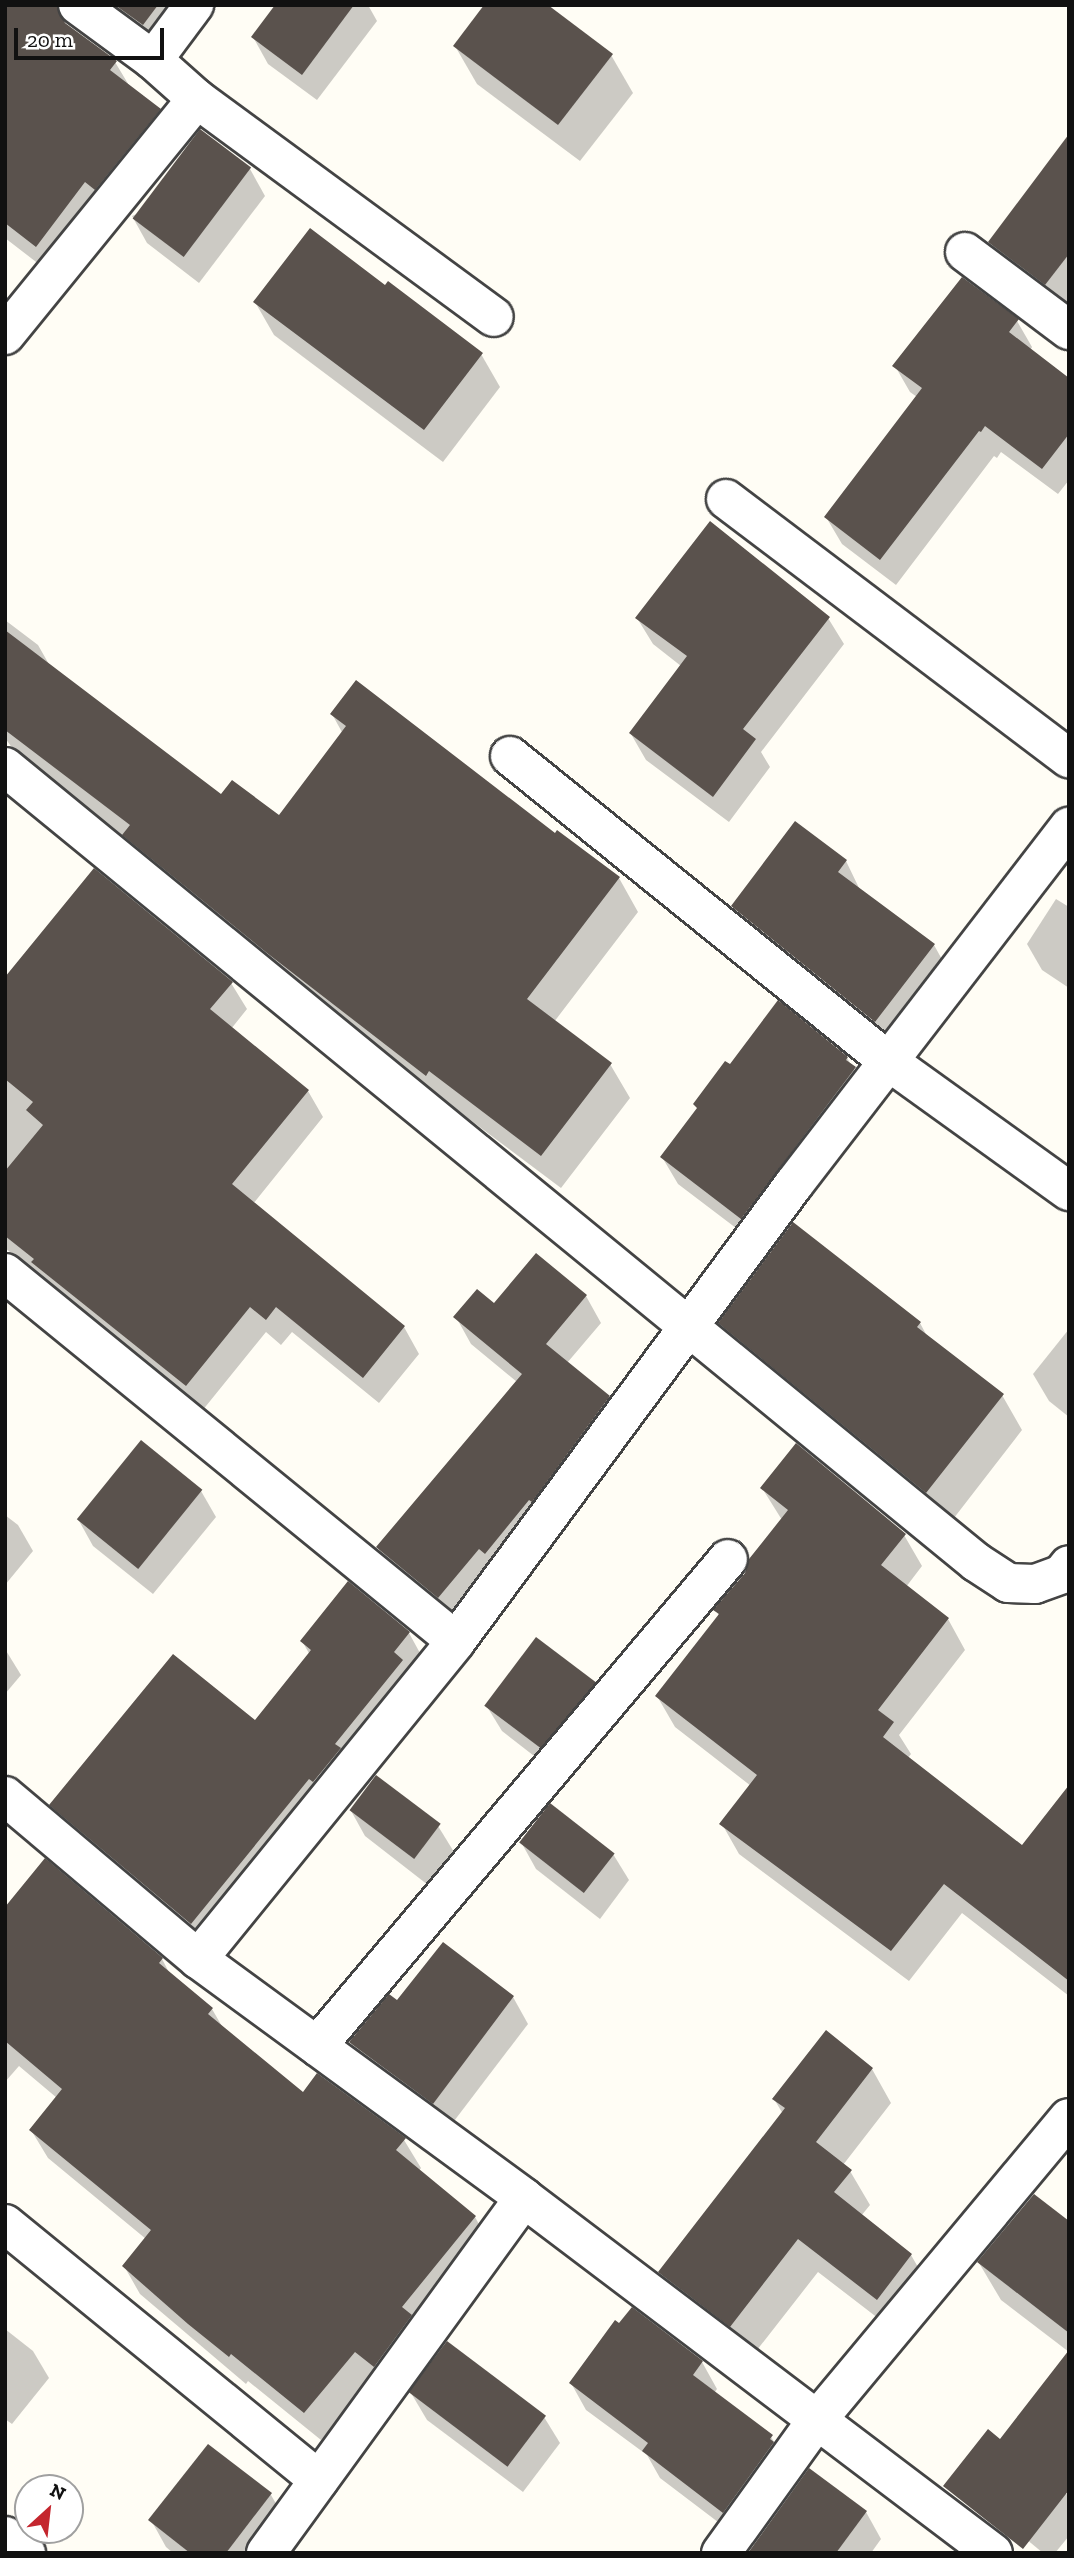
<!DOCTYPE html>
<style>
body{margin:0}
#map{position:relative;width:1074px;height:2558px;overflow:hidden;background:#fffdf5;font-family:"Zilla Slab",serif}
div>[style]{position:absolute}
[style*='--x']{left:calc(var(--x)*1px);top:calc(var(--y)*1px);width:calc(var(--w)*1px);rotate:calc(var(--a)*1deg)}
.shadow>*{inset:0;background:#0003}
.building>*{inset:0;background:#5a524d;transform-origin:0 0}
.roads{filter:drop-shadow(2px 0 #444) drop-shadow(-2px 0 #444) drop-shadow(0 2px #444) drop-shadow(0 -2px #444)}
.minor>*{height:38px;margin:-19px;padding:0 19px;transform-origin:19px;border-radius:19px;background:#fff}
span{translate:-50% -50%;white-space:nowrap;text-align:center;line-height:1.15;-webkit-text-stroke:7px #fff;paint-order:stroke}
.frame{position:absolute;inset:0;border:7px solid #111;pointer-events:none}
.north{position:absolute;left:14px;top:2474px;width:70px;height:70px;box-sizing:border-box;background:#fff;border:2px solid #a0a0a0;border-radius:50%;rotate:27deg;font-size:19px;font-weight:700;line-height:28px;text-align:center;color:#111}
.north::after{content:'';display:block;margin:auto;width:24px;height:32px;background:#c4262e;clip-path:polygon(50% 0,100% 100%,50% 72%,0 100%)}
.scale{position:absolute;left:14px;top:28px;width:150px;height:32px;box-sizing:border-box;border:4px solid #111;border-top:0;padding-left:9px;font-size:21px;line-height:24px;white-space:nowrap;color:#111;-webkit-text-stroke:5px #fff;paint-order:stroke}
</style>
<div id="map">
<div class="shadow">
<div style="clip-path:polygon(5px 5px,115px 62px,130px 87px,160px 110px,177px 139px,53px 275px,5px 238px)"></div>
<div style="clip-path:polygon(103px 5px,192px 5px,159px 51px)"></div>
<div style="clip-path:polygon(277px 5px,368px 5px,377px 21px,317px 100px,268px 64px,253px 37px)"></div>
<div style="clip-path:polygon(455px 46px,611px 55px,633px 93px,580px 161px,477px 84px)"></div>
<div style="clip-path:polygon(1069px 147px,1069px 300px,1061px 310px,1005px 269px,990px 242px)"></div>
<div style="clip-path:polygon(250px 169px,265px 196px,199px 283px,147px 243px,132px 216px)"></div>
<div style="clip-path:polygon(386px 288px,481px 354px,500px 387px,443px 462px,274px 335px,255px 302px)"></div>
<div style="clip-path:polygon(1017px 321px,1032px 347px,1030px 351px,1069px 380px,1069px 480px,1058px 494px,1001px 452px,997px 458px,994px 456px,896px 585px,842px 544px,826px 517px,917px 397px,910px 392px,895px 366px)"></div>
<div style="clip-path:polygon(637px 618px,828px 618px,844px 644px,761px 752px,770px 767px,729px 822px,646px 760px,631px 734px,681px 666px,653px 644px)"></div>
<div style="clip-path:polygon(5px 620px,38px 645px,50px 666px,221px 796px,280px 817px,343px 734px,332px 714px,555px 836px,619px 878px,638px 912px,554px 1022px,610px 1064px,630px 1098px,561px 1188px,449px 1104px,446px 1109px,144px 869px,128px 841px,21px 760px,5px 738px)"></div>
<div style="clip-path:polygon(846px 861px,860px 890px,934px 945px,949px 972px,891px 1048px,748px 933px,733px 906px)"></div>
<div style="clip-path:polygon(1056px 899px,1069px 907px,1069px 988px,1042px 970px,1027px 944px)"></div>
<div style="clip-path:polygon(5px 980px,231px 983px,247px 1009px,231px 1029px,308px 1091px,323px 1117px,253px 1204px,404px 1327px,419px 1354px,379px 1403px,292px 1332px,281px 1345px,266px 1332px,202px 1411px,49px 1289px,42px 1278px,5px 1248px)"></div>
<div style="clip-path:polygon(847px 1058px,870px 1095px,757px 1244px,678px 1184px,662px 1157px,698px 1110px,695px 1104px,730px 1067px)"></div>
<div style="clip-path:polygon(586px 1296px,601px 1323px,567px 1363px,609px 1397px,624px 1424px,454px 1624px,393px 1574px,378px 1548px,517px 1382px,471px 1344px,456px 1317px)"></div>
<div style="clip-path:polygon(721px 1323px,920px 1323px,928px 1338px,1002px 1395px,1022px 1430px,947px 1527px,741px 1358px)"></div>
<div style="clip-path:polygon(1069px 1329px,1069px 1417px,1049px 1401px,1033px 1374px)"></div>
<div style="clip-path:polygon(762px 1488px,904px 1535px,922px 1566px,906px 1587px,948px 1619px,965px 1650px,899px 1735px,911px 1754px,908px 1758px,1023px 1847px,1069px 1787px,1069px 1996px,962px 1913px,909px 1981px,739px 1854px,722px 1824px,751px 1786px,675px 1727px,657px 1696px,719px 1616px,716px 1610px,746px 1574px,782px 1520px)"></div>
<div style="clip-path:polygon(201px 1491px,216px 1517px,153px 1594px,93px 1546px,78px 1519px)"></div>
<div style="clip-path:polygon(5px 1515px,18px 1525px,33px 1551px,5px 1585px)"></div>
<div style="clip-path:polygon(409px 1633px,426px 1664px,209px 1954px,69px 1835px,51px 1805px,256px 1722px,310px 1655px,302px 1641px)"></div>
<div style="clip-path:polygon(5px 1649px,21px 1675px,5px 1694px)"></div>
<div style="clip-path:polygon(594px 1683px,609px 1710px,556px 1773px,502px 1731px,486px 1705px)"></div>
<div style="clip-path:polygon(350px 1809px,438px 1826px,454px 1852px,428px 1885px,365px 1836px)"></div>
<div style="clip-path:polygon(521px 1842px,613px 1854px,629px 1880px,600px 1919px,536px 1869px)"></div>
<div style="clip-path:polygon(5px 1910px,162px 1959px,171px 1976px,212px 2009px,223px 2028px,303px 2094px,404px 2140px,421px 2168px,419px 2171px,475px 2217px,491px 2246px,321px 2440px,248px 2381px,246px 2384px,140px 2294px,124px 2266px,146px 2239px,48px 2158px,31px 2130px,57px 2098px,19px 2066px,5px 2082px)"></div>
<div style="clip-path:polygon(513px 1997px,528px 2024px,448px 2129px,366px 2069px,351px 2043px,397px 2003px)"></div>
<div style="clip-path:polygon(872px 2069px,891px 2103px,843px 2165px,850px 2171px,870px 2205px,861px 2216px,911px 2255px,930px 2288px,896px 2332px,818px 2272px,750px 2359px,680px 2306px,660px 2272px,783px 2114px,774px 2099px)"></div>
<div style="clip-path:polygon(1069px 2223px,1069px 2352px,1001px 2300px,979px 2263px)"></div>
<div style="clip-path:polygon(5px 2329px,33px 2351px,49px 2378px,12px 2424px,5px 2419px)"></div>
<div style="clip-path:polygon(702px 2362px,717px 2389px,714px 2393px,771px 2437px,787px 2463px,739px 2538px,660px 2478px,647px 2455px,586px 2410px,571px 2383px)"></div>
<div style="clip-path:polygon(411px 2393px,544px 2417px,560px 2443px,523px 2492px,427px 2420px)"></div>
<div style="clip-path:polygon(1001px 2441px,1069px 2496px,1069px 2536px,1055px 2553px,1043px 2553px,974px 2496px)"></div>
<div style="clip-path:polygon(208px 2446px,271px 2495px,286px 2521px,262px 2553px,173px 2553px,166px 2547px,151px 2520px)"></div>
<div style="clip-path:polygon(866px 2512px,881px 2539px,871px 2553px,760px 2553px)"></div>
</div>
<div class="building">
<div style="clip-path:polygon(5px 5px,57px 5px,65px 23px,117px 61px,110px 70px,161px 109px,95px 190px,85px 182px,36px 247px,5px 223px)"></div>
<div style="clip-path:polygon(115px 5px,158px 5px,143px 25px)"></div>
<div style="clip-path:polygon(275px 5px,354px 5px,302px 75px,251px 37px)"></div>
<div style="clip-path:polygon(484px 5px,548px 5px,613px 54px,558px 125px,453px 46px)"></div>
<div style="left:200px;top:129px;width:64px;height:112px;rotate:37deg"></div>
<div style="clip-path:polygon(1069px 134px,1069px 254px,1045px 285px,988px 242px)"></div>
<div style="clip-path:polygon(310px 228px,385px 285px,388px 281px,483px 353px,424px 430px,253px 302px)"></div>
<div style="clip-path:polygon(962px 277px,1019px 319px,1009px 332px,1069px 378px,1069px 434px,1042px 469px,985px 426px,981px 432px,979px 431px,880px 560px,824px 517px,922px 388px,892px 366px)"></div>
<div style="clip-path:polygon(710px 521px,830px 617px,743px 729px,756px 739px,713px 797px,629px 733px,687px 656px,635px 618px)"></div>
<div style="clip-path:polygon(5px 630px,221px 794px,232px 780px,279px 815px,346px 726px,330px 714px,356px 680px,555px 833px,557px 830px,620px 877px,527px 999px,612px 1063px,541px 1156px,429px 1071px,426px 1076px,267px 953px,122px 835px,130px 825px,5px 730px)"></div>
<div style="clip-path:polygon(795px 821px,847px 860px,838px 872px,935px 944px,875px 1022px,731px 906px)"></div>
<div style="clip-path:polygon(94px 868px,233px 982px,210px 1009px,309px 1090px,232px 1184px,405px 1326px,363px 1378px,276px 1307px,266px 1320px,250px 1307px,186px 1386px,31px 1262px,34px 1259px,5px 1236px,5px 1171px,43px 1125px,26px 1110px,33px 1102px,5px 1079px,5px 977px)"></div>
<div style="clip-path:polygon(778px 1000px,848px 1057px,846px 1060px,856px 1067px,741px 1219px,660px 1157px,697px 1108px,693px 1104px,725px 1061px,730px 1064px)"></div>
<div style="clip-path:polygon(793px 1222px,921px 1322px,917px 1327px,1004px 1394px,926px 1493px,718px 1323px)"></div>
<div style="clip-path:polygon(536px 1253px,587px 1295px,546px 1344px,610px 1396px,532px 1502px,529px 1500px,485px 1554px,479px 1549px,438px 1598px,376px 1547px,522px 1374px,453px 1317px,477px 1289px,494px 1303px)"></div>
<div style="left:141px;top:1440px;width:79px;height:102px;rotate:39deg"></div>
<div style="clip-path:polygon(796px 1443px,906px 1534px,881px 1565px,949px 1618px,878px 1710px,894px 1722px,883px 1737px,1022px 1845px,1069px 1785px,1069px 1981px,944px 1884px,891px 1951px,719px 1824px,757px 1775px,655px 1696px,719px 1614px,713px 1610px,745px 1573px,749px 1559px,788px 1510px,760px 1488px)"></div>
<div style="clip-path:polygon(348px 1581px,410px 1632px,394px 1652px,403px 1660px,335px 1744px,341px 1748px,313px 1782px,309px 1779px,191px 1924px,49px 1805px,173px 1654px,255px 1720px,311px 1650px,300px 1641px)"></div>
<div style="left:536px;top:1637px;width:75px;height:86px;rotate:37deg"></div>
<div style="left:376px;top:1775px;width:81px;height:44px;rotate:37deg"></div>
<div style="left:550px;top:1803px;width:82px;height:50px;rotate:38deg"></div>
<div style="clip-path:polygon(45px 1858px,163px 1958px,159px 1963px,213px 2008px,208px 2014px,303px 2092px,317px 2073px,406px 2138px,396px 2150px,476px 2216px,402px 2307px,412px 2315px,374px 2367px,355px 2352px,304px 2413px,231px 2354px,229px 2357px,188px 2324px,122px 2266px,151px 2230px,29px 2130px,62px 2089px,5px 2041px,5px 1907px)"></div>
<div style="clip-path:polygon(443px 1942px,514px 1996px,433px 2104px,349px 2042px,389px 1994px,397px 2000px)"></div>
<div style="clip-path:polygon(826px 2030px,873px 2068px,816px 2142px,852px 2170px,834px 2192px,912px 2254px,877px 2300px,798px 2239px,730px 2327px,658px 2272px,785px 2108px,772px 2099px)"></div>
<div style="clip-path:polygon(1034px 2194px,1069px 2221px,1069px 2333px,977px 2262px)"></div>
<div style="clip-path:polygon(632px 2307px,703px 2361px,693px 2375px,773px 2435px,770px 2439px,774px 2442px,723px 2513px,642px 2451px,648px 2443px,569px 2383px,615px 2320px,619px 2323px)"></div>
<div style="left:447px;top:2341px;width:124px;height:64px;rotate:37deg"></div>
<div style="clip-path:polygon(1069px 2350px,1069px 2490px,1023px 2549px,943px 2486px,988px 2429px,1000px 2439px)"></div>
<div style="clip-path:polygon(208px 2444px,272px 2493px,226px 2553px,190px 2553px,148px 2520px)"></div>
<div style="clip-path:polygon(809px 2468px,867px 2511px,836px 2553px,748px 2553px)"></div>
</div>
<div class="roads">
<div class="minor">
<div style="--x:78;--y:5;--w:93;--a:36.3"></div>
<div style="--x:153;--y:60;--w:59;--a:41.6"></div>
<div style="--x:197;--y:99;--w:368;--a:36.3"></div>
<div style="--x:153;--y:60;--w:69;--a:-53.3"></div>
<div style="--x:965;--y:252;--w:130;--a:36.9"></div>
<div style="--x:5;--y:335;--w:304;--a:-50.9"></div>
<div style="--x:726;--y:499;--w:430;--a:37.1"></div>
<div style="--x:510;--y:756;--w:486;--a:38.9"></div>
<div style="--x:888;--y:1061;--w:223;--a:35.7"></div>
<div style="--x:5;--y:767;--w:1255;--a:39.31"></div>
<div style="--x:976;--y:1562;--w:38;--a:33"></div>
<div style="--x:1008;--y:1583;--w:27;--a:2"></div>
<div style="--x:1035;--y:1584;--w:29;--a:-20"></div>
<div style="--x:1062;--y:1574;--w:11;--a:-52"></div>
<div style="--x:5;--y:1273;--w:582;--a:39.21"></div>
<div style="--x:5;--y:1796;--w:253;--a:40.2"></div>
<div style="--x:198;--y:1959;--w:404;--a:36.2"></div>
<div style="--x:524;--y:2198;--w:588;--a:37.12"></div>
<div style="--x:198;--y:1959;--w:409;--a:-50.9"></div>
<div style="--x:456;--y:1641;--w:568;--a:-53.51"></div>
<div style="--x:794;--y:1184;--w:451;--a:-52.4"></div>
<div style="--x:317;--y:2046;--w:637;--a:-49.84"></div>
<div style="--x:5;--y:2224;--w:405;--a:39.2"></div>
<div style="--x:5;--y:2536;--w:27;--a:39"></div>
<div style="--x:266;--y:2553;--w:439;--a:-54"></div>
<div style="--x:721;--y:2553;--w:164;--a:-54.2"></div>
<div style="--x:817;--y:2420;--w:393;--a:-50.2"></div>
</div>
</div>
<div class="frame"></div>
<div class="north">N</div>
<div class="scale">20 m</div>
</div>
